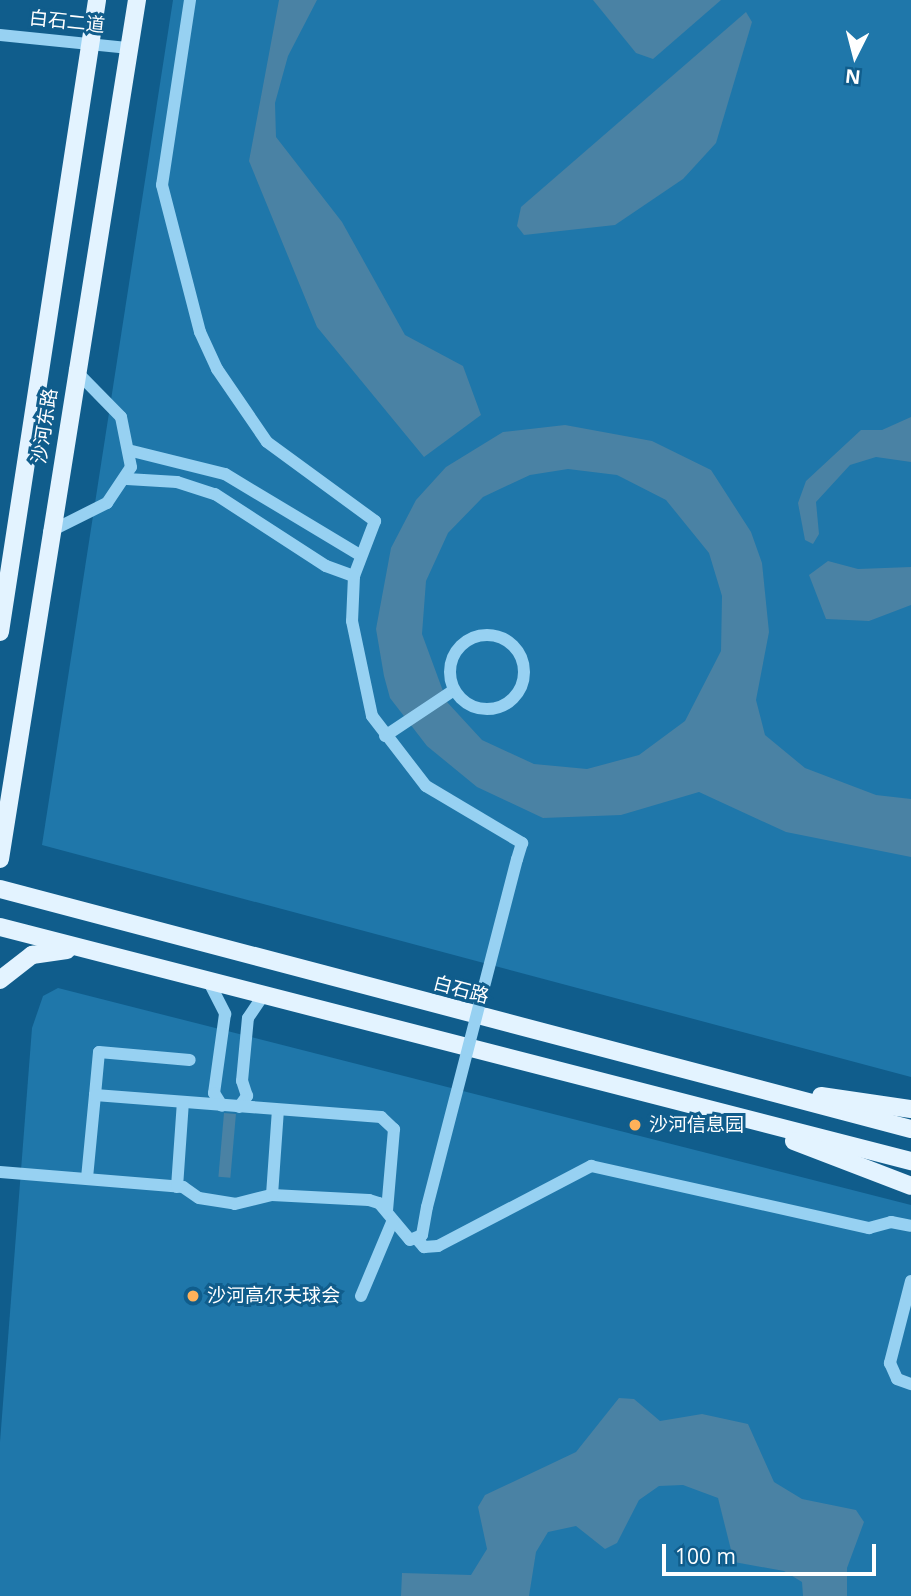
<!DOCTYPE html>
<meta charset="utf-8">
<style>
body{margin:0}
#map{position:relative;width:911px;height:1596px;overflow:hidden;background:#105d8c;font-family:"Open Sans","Noto Sans SC",sans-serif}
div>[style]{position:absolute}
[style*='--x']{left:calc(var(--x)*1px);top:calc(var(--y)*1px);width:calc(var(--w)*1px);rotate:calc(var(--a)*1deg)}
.green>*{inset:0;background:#1f77aa}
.water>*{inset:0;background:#4a82a4;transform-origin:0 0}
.minor>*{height:12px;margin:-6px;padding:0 6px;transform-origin:6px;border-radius:6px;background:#97d1f2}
.minor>.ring{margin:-6px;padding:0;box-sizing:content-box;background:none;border:12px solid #97d1f2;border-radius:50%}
.major>*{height:18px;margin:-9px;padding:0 9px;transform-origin:9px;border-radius:9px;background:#e3f3ff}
.minor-bridge>*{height:12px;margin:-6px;padding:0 6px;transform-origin:6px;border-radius:6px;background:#97d1f2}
.dots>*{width:19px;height:19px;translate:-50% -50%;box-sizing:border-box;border:4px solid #105d8c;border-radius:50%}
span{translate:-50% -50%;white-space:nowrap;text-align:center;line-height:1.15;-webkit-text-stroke:6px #105d8c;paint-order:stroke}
.street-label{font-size:19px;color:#fff}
.poi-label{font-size:19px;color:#fff}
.left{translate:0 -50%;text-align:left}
.north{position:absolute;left:820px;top:21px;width:70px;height:70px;-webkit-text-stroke:5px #105d8c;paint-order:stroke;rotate:186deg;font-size:19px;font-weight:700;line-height:28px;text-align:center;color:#fff}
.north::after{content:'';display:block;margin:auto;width:24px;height:32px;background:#fff;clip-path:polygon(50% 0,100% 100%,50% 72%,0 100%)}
.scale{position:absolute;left:662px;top:1544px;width:214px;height:32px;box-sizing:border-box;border:4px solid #fff;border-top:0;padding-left:9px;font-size:21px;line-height:24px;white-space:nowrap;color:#fff;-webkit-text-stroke:5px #105d8c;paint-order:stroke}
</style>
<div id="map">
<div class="green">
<div style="clip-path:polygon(173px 0,911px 0,911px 1077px,42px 845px)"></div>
<div style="clip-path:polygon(58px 988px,911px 1205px,911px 1596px,0 1596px,0 1442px,32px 1028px,43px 996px)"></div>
</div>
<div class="water">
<div style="clip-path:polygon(279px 0,317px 0,288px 56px,275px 103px,276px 137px,342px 222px,405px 335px,463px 366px,481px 415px,424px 457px,317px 327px,249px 161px)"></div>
<div style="clip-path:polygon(593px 0,721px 0,653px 59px,636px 53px)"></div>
<div style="clip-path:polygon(746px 12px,752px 22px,716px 143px,683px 179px,615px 225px,524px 235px,517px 226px,521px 207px)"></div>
<div style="clip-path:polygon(911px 417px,911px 462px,876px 457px,850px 465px,816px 502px,819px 534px,813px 544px,805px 540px,798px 503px,806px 481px,861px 430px,882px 430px)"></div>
<div style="clip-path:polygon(evenodd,565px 425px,652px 441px,711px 470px,751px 532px,762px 563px,769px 632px,756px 700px,765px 735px,805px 768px,876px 795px,911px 799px,911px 857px,786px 832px,699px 792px,621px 815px,543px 818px,477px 787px,427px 746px,390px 698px,384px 676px,376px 629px,391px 548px,416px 500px,446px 467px,503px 432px,565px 425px,568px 469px,617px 475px,666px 500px,709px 553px,722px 596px,721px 651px,685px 721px,639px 755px,587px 769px,534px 764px,482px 740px,447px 702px,422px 634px,426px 581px,448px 533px,483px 497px,530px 475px,568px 469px)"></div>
<div style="clip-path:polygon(828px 561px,858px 569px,911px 567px,911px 605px,869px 621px,826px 619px,809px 575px)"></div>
<div style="left:224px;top:1113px;width:12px;height:64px;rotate:5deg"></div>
<div style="clip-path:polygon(619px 1398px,634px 1399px,660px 1421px,702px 1414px,748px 1424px,774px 1482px,802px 1499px,856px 1510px,864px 1522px,847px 1568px,847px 1596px,803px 1596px,802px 1582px,784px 1571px,734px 1562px,718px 1498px,683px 1485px,659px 1486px,639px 1500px,617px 1543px,605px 1549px,576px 1526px,548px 1532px,536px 1552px,529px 1596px,401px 1596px,402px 1573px,471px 1575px,487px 1549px,478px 1507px,485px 1495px,576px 1452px)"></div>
</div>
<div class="minor">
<div style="--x:190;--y:0;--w:187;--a:98.6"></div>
<div style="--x:162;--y:185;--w:152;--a:75.5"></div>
<div style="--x:200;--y:332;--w:41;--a:65.3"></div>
<div style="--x:217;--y:369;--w:88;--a:55.6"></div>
<div style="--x:267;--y:442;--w:134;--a:36.2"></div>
<div style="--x:375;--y:521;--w:59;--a:110.9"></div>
<div style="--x:354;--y:576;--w:45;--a:92.5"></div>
<div style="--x:352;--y:621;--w:97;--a:78.1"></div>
<div style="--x:372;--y:716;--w:88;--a:52.4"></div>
<div style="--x:426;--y:786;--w:112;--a:30.7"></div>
<div style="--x:522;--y:843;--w:17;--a:107"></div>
<div style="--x:0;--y:35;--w:130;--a:5.8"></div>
<div style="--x:132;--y:451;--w:96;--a:13.9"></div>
<div style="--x:225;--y:474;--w:157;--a:31"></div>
<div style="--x:127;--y:479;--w:50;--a:3.4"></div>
<div style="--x:177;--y:482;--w:40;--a:18"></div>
<div style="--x:215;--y:494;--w:132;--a:33"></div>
<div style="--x:326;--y:566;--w:30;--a:20"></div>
<div style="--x:49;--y:532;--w:65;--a:-26.6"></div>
<div style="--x:107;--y:503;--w:43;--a:-56.3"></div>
<div style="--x:131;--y:467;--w:51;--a:-101.3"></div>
<div style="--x:121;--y:417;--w:66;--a:-134.4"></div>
<div class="ring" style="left:450px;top:635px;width:62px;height:62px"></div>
<div style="--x:385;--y:736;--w:83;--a:-33.7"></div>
<div style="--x:209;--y:982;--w:36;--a:63"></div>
<div style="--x:225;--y:1014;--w:80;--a:97.9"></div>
<div style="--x:214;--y:1093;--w:15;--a:58"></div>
<div style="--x:95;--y:1095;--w:43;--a:-84.7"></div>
<div style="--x:99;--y:1052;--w:91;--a:5"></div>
<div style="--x:239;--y:1107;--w:14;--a:-54"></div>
<div style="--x:247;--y:1096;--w:16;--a:-108"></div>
<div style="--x:242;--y:1081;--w:63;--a:-84.6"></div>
<div style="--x:248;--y:1018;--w:27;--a:-56"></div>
<div style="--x:0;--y:1172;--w:184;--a:4.7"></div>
<div style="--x:183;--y:1187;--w:19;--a:35"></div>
<div style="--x:199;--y:1198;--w:36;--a:9"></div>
<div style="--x:235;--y:1204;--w:38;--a:-14"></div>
<div style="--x:272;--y:1195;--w:97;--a:3"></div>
<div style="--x:369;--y:1200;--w:10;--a:17"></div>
<div style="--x:379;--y:1203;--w:48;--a:50"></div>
<div style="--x:410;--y:1240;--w:13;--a:-23"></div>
<div style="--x:422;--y:1235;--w:28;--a:-80"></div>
<div style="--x:87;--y:1178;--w:83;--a:-84.5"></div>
<div style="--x:95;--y:1095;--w:287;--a:4.4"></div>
<div style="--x:381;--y:1117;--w:18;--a:43"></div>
<div style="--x:394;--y:1129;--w:82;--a:94.9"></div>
<div style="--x:177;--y:1187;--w:85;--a:-86"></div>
<div style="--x:272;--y:1195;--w:85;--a:-86"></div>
<div style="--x:417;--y:1239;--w:11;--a:49"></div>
<div style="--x:424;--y:1247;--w:14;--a:-4"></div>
<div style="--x:438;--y:1246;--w:173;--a:-27.6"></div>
<div style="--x:591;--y:1166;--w:285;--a:12.6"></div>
<div style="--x:869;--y:1228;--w:23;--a:-15"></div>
<div style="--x:891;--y:1222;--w:20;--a:11"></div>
<div style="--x:911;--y:1281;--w:85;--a:104.4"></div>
<div style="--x:890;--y:1363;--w:17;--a:66"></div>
<div style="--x:897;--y:1379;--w:15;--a:20"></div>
<div style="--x:361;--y:1296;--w:82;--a:-67.2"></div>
</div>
<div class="major">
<div style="--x:0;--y:632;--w:639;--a:-81.27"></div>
<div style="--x:0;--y:859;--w:870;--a:-80.94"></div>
<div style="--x:0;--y:889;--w:942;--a:14.76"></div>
<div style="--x:0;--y:927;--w:941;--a:14.41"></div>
<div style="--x:0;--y:980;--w:41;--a:-38"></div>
<div style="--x:32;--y:955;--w:35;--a:-8"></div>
<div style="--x:821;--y:1096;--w:91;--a:8.2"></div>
<div style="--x:794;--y:1141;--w:125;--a:21"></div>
</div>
<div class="minor-bridge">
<div style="--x:427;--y:1207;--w:359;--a:-75.5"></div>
</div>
<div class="dots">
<div style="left:635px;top:1125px;background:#ffb159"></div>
<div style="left:193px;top:1296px;background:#ffb159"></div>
</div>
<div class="street-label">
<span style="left:67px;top:22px;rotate:6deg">白石二道</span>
<span style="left:45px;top:426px;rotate:-81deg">沙河东路</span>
<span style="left:461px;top:990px;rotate:15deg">白石路</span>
</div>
<div class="poi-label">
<span class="left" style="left:649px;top:1125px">沙河信息园</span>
<span class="left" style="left:207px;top:1296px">沙河高尔夫球会</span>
</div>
<div class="north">N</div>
<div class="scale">100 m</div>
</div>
